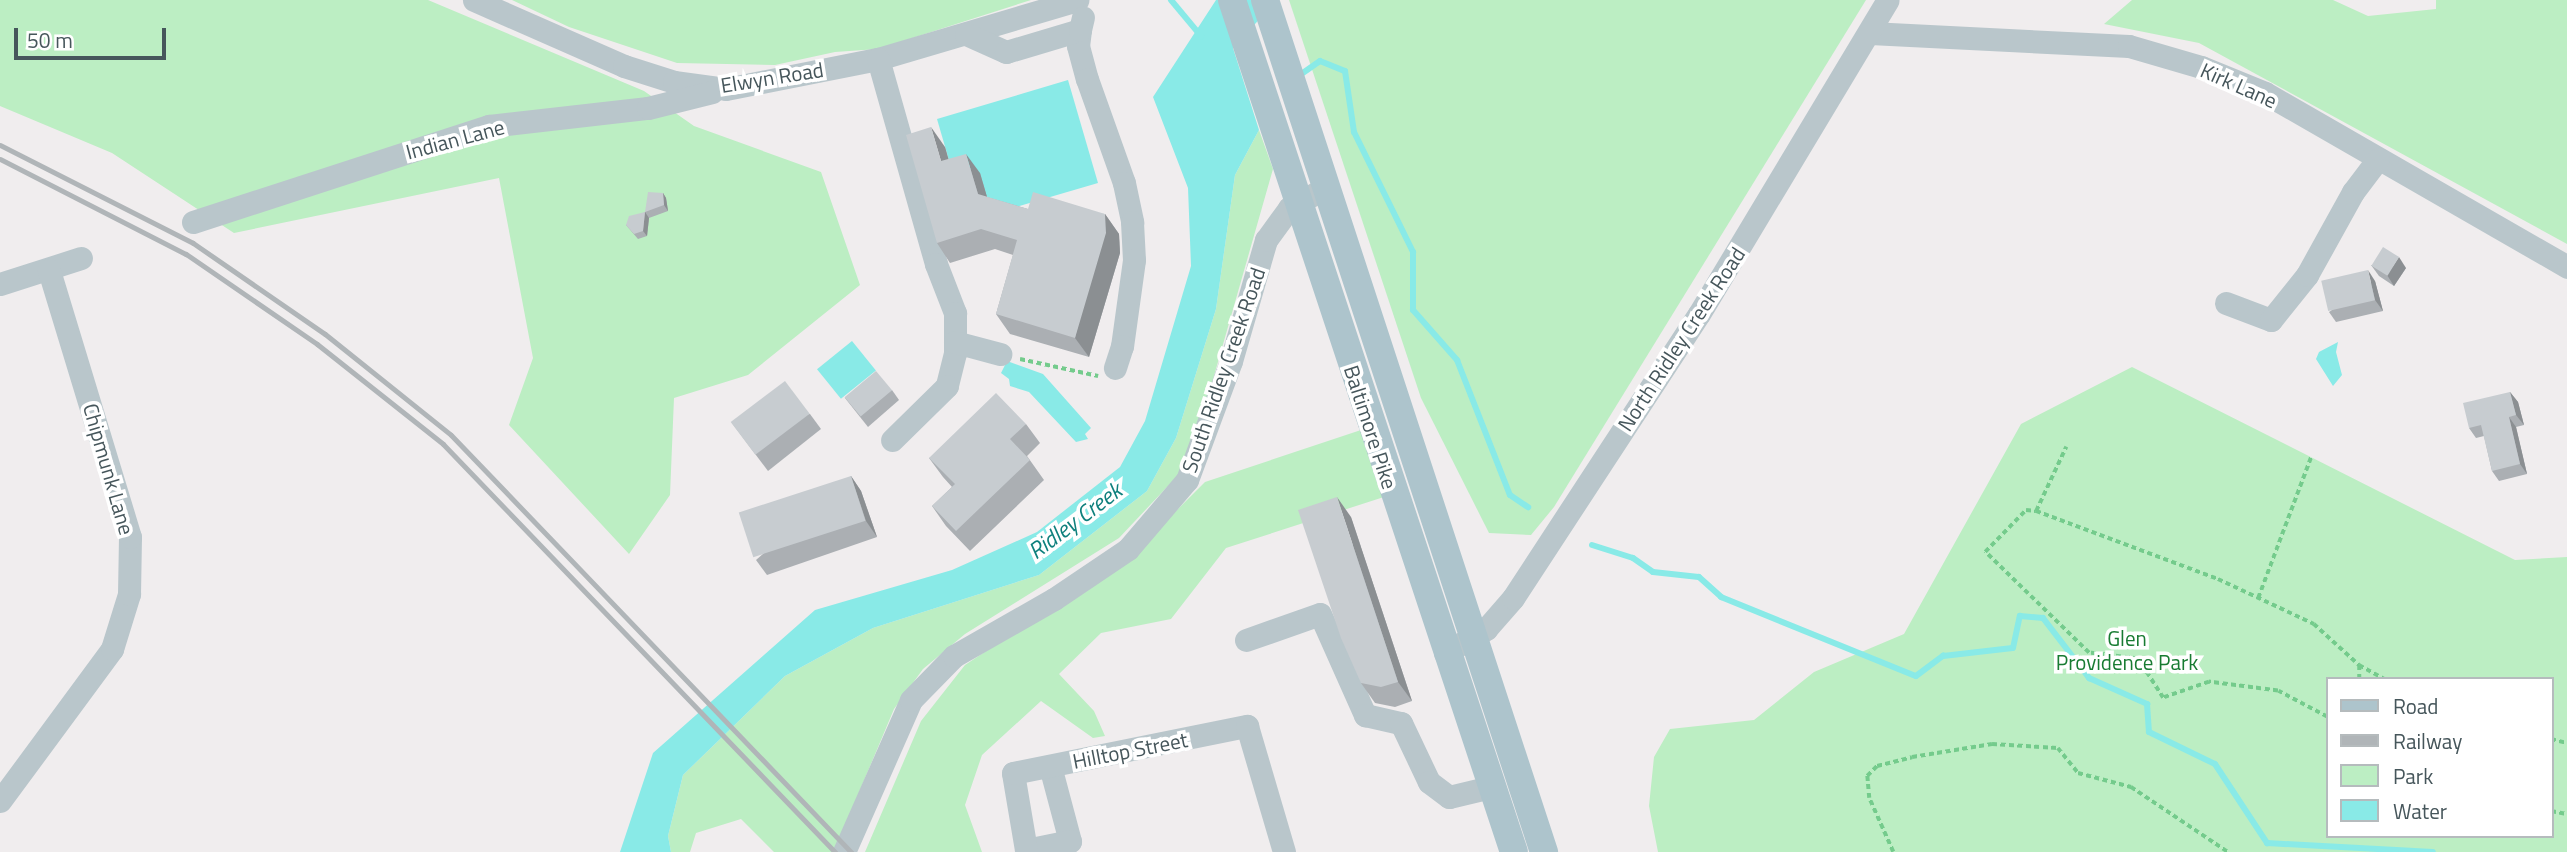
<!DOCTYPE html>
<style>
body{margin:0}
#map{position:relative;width:2567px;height:852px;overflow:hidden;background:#f0edee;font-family:"Titillium Web",sans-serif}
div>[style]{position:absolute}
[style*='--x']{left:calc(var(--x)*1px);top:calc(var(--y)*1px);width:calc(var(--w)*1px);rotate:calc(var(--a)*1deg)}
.green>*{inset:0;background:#bceec3}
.water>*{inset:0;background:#89eae7;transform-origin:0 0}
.stream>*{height:6px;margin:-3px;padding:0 3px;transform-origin:3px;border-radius:3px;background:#89eae7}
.path>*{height:3.5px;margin-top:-1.75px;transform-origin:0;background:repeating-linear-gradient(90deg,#74cb8c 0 5px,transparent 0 8.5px)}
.minor>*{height:23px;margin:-11.5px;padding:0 11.5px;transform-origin:11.5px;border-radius:11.5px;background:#b9c6cb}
.major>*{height:28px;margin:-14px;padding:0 14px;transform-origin:14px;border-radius:14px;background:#adc4cc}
.rail>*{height:5px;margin:-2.5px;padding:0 2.5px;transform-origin:2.5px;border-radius:2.5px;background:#b0b5b8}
.wall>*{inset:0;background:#abafb3}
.shaded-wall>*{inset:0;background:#8b8f92}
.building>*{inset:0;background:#c7ccd0;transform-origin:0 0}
span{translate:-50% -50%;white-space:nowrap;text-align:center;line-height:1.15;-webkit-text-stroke:7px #fff;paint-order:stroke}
.street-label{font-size:21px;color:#46565b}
.park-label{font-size:21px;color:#187b32}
.water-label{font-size:23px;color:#0f807d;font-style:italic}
.legend{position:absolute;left:2326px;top:677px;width:228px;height:161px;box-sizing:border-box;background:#fff;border:2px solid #b5bbbd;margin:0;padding:9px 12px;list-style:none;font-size:21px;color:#46565b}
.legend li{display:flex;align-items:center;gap:14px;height:35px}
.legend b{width:35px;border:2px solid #b5bbbd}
.scale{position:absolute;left:14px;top:28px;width:152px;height:32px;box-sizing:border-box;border:4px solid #46565b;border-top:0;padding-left:9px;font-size:21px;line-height:24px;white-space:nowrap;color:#46565b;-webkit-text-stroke:5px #fff;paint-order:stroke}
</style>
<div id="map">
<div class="green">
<div style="clip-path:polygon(0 0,428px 0,644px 91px,694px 126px,821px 172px,860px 285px,748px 375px,674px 398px,670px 495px,629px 554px,509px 425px,533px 358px,499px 178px,234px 233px,112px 153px,0 106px)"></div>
<div style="clip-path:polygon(512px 0,1031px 0,878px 49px,835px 52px,775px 65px,677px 63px,569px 27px)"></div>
<div style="clip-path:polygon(1289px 0,1866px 0,1554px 507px,1531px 535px,1489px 533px,1421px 398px)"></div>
<div style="clip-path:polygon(2132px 0,2333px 0,2368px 16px,2436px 9px,2436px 0,2567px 0,2567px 244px,2199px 43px,2104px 24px)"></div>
<div style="clip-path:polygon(1259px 130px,1273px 169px,1202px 418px,1183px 470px,1119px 538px,965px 634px,923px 669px,894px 709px,834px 852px,774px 852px,741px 819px,696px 833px,690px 852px,671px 852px,668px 836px,683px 775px,785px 676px,873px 628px,1039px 575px,1147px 491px,1176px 438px,1216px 309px,1235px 175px)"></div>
<div style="clip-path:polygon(evenodd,2132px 367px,2515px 560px,2567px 557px,2567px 852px,1658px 852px,1649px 806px,1654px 757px,1670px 729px,1754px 720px,1814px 672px,1904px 634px,2021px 424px,2132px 367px,2327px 679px,2551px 679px,2551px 836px,2327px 836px,2327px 679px)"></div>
<div style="clip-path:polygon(1364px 429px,1387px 496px,1226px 548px,1171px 619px,1101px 633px,1059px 674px,1094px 711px,1105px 736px,1093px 738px,1041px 701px,982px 755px,965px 805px,982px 852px,865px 852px,921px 721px,965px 665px,1132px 555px,1205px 482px)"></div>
</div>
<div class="water">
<div style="clip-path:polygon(1216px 0,1277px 0,1233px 48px,1259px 130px,1235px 175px,1216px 309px,1176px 438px,1147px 491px,1039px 575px,873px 628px,785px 676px,683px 775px,668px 836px,671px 852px,620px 852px,653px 753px,815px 610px,952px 570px,1037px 532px,1120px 467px,1145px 421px,1191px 266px,1188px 188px,1153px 97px)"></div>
<div style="clip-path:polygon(1068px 80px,1098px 183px,992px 214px,955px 181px,937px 119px)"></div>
<div style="left:852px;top:341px;width:38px;height:45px;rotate:51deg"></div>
<div style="clip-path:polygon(2338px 342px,2336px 352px,2342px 375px,2333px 386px,2316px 359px,2319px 352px)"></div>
<div style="clip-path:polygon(1007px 361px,1043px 374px,1091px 428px,1085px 434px,1088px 439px,1076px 442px,1029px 392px,1010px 386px,1009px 379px,1001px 373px)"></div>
</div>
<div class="stream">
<div style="--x:1171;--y:0;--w:47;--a:50.2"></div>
<div style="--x:1297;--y:77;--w:28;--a:-35"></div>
<div style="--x:1320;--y:61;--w:27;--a:22"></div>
<div style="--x:1345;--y:71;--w:62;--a:81.6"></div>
<div style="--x:1354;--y:132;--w:134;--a:63.8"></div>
<div style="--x:1413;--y:252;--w:58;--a:90"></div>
<div style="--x:1413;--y:310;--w:67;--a:48.7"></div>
<div style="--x:1457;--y:360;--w:145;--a:68.6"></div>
<div style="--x:1510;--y:495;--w:22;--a:34"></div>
<div style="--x:1592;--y:545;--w:43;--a:17.6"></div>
<div style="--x:1633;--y:558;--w:24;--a:35"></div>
<div style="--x:1653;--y:572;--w:46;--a:6.2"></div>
<div style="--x:1699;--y:577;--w:30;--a:42"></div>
<div style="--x:1721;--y:597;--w:210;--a:22.1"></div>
<div style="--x:1916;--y:676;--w:34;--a:-37"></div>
<div style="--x:1943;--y:656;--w:70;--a:-6.5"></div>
<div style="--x:2013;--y:648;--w:33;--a:-78"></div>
<div style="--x:2020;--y:616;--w:23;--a:5"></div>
<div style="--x:2043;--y:618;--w:76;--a:52.5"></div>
<div style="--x:2089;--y:678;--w:64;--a:24.1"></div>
<div style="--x:2147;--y:704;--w:28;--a:86"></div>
<div style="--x:2149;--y:732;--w:73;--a:25.9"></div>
<div style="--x:2215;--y:764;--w:95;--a:56.6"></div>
<div style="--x:2267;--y:843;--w:166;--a:3.1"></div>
</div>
<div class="path">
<div style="--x:1020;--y:359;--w:80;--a:12.3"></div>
<div style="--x:2036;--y:511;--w:71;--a:-64.9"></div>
<div style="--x:2258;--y:598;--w:151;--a:-69.4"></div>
<div style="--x:2359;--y:679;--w:14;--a:-90"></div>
<div style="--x:2327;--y:717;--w:55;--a:-152"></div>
<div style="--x:2278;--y:691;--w:70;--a:-172.6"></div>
<div style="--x:2209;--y:682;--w:49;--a:160.8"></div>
<div style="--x:2163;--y:698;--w:46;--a:-122.7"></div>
<div style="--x:2138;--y:659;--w:49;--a:-173"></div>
<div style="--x:2089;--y:653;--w:145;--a:-135.8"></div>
<div style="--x:1985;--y:552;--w:59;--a:-45.7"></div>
<div style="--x:2026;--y:510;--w:10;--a:6"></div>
<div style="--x:2036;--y:511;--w:194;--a:20.5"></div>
<div style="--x:2218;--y:579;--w:106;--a:25.1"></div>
<div style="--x:2314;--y:624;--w:61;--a:42.3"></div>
<div style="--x:2359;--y:665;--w:29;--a:29"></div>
<div style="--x:2551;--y:739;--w:16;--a:14"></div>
<div style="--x:2551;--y:811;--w:16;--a:11"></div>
<div style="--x:1893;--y:852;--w:59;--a:-114"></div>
<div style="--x:1869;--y:798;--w:22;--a:-95"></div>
<div style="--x:1867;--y:776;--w:14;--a:-45"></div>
<div style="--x:1877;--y:766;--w:36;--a:-14"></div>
<div style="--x:1912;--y:757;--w:81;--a:-9.2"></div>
<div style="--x:1992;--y:744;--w:66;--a:3.5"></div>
<div style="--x:2058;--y:748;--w:32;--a:51"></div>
<div style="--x:2078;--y:773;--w:55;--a:14.8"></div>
<div style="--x:2131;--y:787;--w:117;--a:33.8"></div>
</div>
<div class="minor">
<div style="--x:474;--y:0;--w:164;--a:23.7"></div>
<div style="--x:624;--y:66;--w:52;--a:17.7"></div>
<div style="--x:674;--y:82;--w:52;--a:7.7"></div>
<div style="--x:726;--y:89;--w:155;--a:-11.2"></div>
<div style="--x:878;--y:59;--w:208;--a:-16.5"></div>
<div style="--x:1080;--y:30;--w:16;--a:97"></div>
<div style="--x:1078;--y:46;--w:34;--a:75"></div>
<div style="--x:1087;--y:79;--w:110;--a:70.4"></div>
<div style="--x:1124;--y:183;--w:40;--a:78"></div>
<div style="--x:1132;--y:222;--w:38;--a:87"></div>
<div style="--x:1134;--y:260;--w:87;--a:97.9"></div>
<div style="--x:1122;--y:346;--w:23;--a:108"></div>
<div style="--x:1870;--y:33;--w:259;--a:2.9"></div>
<div style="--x:2129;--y:46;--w:75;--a:16.3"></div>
<div style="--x:2201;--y:67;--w:69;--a:22.1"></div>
<div style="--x:2265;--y:93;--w:349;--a:29.9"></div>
<div style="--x:966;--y:34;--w:44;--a:24.2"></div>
<div style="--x:1006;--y:52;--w:77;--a:-16.6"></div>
<div style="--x:1080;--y:30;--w:13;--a:-77"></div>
<div style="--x:878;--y:59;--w:213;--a:74.2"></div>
<div style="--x:936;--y:264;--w:53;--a:68.8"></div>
<div style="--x:955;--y:313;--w:40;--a:90"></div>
<div style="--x:955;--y:353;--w:34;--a:104"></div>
<div style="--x:947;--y:386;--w:77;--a:135.5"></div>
<div style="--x:193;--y:222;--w:311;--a:-18"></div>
<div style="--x:489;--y:126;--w:160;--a:-6.5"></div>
<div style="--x:648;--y:108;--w:66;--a:-14"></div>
<div style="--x:0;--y:284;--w:85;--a:-17.8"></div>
<div style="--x:2226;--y:303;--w:48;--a:20.7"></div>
<div style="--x:2271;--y:320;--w:58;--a:-51.3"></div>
<div style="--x:2307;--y:275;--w:95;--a:-61"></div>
<div style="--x:2353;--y:192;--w:41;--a:-52.9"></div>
<div style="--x:955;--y:342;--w:47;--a:14.9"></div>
<div style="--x:1246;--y:640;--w:78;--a:-19.4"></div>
<div style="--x:1320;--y:614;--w:111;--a:66"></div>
<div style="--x:1365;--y:715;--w:37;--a:13"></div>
<div style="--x:1401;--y:723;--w:65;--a:64.6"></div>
<div style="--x:1429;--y:782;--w:25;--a:37"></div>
<div style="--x:1449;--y:797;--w:43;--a:-13.4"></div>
<div style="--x:1445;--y:653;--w:48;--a:-30.3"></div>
<div style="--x:1486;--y:629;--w:41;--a:-48.9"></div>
<div style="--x:1513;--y:598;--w:339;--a:-56.8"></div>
<div style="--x:1699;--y:314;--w:366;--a:-59"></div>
<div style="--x:1050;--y:766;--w:78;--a:75.1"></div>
<div style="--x:1070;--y:841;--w:45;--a:168.4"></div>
<div style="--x:1026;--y:850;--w:78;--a:-99.6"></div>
<div style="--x:1013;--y:773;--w:239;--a:-11.4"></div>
<div style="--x:1247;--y:726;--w:131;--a:73.6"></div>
<div style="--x:0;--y:801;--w:189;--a:-53.6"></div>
<div style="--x:112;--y:649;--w:58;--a:-72.8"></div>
<div style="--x:129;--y:594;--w:57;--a:-89"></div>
<div style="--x:130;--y:537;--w:279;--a:-106.9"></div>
<div style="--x:844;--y:852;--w:166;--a:-66.2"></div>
<div style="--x:911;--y:700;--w:62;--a:-45.7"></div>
<div style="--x:954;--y:656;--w:115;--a:-29.7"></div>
<div style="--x:1054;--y:599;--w:89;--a:-34"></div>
<div style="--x:1128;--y:549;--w:91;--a:-49.5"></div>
<div style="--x:1187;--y:480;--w:127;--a:-69.7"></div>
<div style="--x:1231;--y:361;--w:126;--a:-73.9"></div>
<div style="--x:1266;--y:240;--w:39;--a:-54"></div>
<div style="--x:1289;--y:208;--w:41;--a:-29.1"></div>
</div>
<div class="major">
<div style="--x:1232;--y:0;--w:897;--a:71.69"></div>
<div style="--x:1265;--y:0;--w:897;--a:71.87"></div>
</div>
<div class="rail">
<div style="--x:0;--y:145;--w:216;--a:26.9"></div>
<div style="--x:193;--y:243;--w:160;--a:34.6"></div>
<div style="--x:325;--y:334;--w:161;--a:38.7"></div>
<div style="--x:451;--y:435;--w:578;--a:46.19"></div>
<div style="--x:0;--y:159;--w:209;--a:27.1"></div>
<div style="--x:186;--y:254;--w:159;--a:34.5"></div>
<div style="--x:317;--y:344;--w:161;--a:38.4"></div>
<div style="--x:443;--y:444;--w:566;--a:46.15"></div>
</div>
<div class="wall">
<div style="clip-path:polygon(945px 147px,948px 159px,980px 173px,987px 197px,1028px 209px,1105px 214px,1119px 234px,1120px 253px,1089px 357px,1010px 334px,996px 314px,1013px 255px,995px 249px,950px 263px,937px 243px)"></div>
<div style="clip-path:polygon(663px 193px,666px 198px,668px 211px,649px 218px,647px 236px,638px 239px,626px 225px,645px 212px)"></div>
<div style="clip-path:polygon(2371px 265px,2406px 268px,2394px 286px,2379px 276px)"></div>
<div style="clip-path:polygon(2375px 281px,2383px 311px,2336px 322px,2329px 312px)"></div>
<div style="clip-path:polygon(892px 390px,899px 400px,868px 427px,845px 398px)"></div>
<div style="clip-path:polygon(2510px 392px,2518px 402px,2524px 425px,2516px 427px,2527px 474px,2499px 481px,2492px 471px,2484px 436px,2476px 438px,2469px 428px)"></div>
<div style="clip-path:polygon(810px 414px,821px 429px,768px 471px,732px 423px)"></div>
<div style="clip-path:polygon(1026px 424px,1040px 443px,1027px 456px,1044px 480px,970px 551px,946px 526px,932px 506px,952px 487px,943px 477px,929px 458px)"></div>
<div style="clip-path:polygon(851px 476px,861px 491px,877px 537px,767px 575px,756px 560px)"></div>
<div style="clip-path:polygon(1351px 517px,1412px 701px,1395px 707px,1375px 703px,1361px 683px)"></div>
</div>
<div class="shaded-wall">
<div style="clip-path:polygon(931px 127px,945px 147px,955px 181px,941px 161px)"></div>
<div style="clip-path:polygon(966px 154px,980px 173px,992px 214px,978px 194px)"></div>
<div style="clip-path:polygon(663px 193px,666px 198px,668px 211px,664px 205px)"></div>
<div style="clip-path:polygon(645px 212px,649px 218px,647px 236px,643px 231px)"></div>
<div style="clip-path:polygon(1105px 214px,1119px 234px,1120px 253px,1089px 357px,1075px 338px)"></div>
<div style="clip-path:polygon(2399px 257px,2406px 268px,2394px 286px,2387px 275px)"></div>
<div style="clip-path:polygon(2368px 270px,2375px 281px,2383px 311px,2375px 300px)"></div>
<div style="clip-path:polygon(2510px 392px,2518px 402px,2524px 425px,2516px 415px)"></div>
<div style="clip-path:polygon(2509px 417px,2516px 427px,2527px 474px,2520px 464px)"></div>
<div style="clip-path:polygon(851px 476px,861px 491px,877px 537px,866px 521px)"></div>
<div style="clip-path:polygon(1337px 497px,1351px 517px,1412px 701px,1398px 682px)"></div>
</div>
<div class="building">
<div style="clip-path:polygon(931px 127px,941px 161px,966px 154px,978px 194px,1028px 209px,1033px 192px,1105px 214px,1106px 233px,1075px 338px,996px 314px,1017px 240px,981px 229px,937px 243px,906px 135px)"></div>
<div style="clip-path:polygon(648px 192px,663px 193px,664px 205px,645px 212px,643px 231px,634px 234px,626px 225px,629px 216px,645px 212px)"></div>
<div style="left:2383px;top:247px;width:19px;height:22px;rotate:32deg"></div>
<div style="left:2368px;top:270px;width:31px;height:48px;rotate:77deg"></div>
<div style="left:876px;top:371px;width:25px;height:41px;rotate:50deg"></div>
<div style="left:785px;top:381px;width:41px;height:68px;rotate:53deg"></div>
<div style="clip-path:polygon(2510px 392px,2516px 415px,2509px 417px,2520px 464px,2492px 471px,2481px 425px,2469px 428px,2463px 403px)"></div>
<div style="clip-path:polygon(996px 393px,1026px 424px,1010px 439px,1030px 460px,956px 531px,932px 506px,955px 484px,929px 458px)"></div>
<div style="left:851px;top:476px;width:47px;height:118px;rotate:72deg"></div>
<div style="clip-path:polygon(1337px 497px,1398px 682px,1381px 687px,1361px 683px,1341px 638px,1298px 510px)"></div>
</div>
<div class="street-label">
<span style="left:772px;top:77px;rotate:-9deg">Elwyn Road</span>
<span style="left:2239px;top:85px;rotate:24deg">Kirk Lane</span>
<span style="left:455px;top:139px;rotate:-15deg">Indian Lane</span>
<span style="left:1681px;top:339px;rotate:-57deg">North Ridley Creek Road</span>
<span style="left:1223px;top:370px;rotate:-71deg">South Ridley Creek Road</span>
<span style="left:1371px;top:427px;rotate:72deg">Baltimore Pike</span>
<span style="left:109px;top:469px;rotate:74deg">Chipmunk Lane</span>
<span style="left:1130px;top:750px;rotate:-11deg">Hilltop Street</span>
</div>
<div class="park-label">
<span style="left:2127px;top:650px">Glen<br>Providence Park</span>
</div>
<div class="water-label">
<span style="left:1075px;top:521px;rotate:-37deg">Ridley Creek</span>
</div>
<ul class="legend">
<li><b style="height:9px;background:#adc4cc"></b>Road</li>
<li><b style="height:9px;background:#b0b5b8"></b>Railway</li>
<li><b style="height:19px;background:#bceec3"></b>Park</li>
<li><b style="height:19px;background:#89eae7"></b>Water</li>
</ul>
<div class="scale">50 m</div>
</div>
